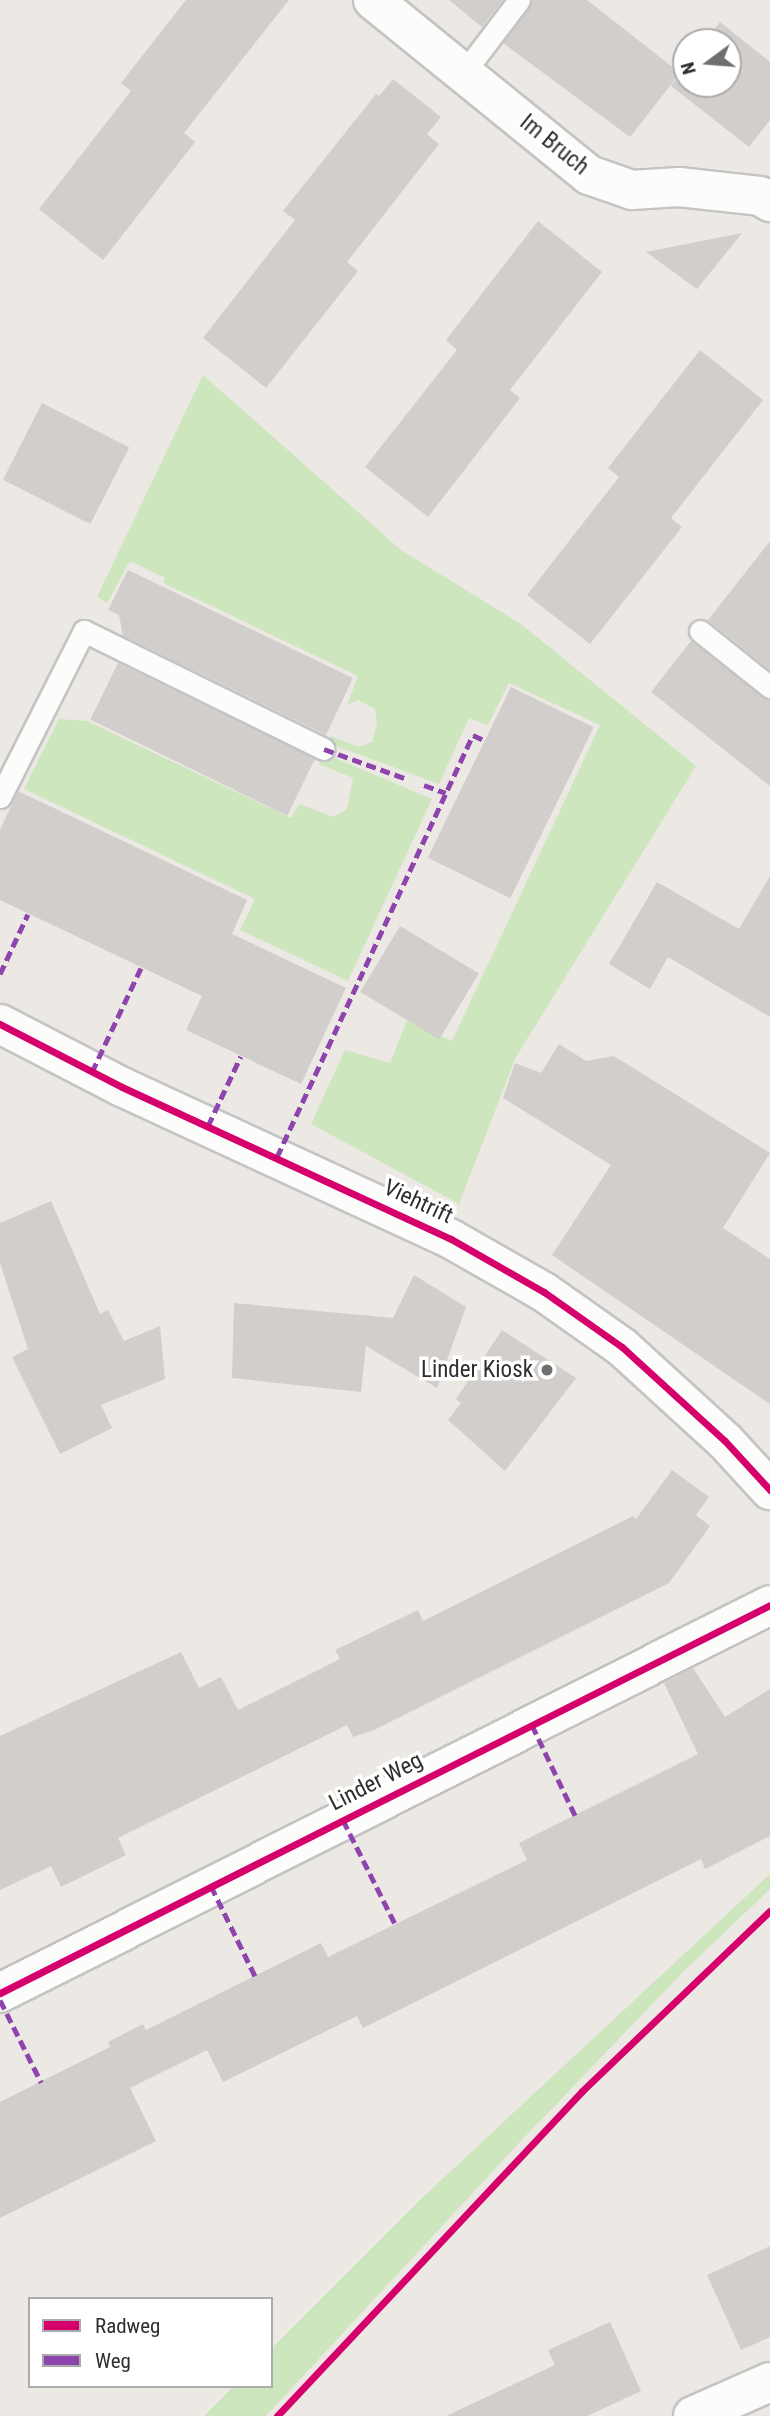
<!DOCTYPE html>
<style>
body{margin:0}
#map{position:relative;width:770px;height:2416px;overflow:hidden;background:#ece8e4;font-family:"Roboto Condensed",sans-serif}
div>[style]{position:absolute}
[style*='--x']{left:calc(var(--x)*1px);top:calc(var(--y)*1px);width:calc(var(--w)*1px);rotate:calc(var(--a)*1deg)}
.green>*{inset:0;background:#cee6be}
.building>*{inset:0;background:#d1cecb;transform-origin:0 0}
.roads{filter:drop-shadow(2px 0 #c5c4c5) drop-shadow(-2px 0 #c5c4c5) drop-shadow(0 2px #c5c4c5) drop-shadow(0 -2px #c5c4c5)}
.service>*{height:21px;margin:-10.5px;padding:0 10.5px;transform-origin:10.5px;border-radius:10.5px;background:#fcfcfb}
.minor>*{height:38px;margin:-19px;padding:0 19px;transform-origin:19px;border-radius:19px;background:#fcfcfb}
.quiet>*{height:5px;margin-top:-2.5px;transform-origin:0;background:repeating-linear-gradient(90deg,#8e44ad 0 10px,transparent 0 15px)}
.cycleway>*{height:7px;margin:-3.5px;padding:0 3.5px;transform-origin:3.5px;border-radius:3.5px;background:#d6006c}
.dots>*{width:19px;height:19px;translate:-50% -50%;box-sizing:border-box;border:4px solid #fff;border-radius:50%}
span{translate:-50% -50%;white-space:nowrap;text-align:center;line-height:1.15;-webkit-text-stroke:7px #fff;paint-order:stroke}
.street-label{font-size:23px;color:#2e2e2e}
.poi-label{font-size:23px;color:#2e2e2e}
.right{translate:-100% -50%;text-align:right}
.legend{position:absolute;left:28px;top:2297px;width:245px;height:91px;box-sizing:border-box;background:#fff;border:2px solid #ababab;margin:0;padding:9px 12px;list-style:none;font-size:21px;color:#2e2e2e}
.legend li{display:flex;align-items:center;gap:14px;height:35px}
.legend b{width:35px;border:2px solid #ababab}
.north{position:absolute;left:672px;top:28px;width:70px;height:70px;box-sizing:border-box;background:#fff;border:2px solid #ababab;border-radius:50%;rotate:254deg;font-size:19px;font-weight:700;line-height:28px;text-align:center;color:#2e2e2e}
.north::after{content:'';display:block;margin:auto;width:24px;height:32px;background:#706f6e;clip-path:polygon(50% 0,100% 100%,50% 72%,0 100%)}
</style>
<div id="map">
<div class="green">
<div style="clip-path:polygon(203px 375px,401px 550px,521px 624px,696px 766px,516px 1057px,459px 1204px,311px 1124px,345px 1050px,390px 1063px,407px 1021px,452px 1041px,600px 725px,509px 683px,488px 725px,469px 718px,439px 784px,328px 743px,331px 736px,359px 747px,372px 742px,377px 724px,375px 709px,358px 700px,347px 705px,358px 676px,163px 583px,165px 578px,130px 561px,107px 603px,97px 597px)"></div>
<div style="clip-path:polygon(59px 719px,87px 721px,291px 818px,300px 804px,333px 817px,347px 809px,353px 778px,319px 764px,323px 753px,432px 799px,348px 981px,240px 930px,255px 899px,24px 789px)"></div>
<div style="clip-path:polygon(770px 1874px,770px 1889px,684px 1971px,519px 2143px,266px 2416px,204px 2416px,234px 2386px,271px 2386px,271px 2349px,424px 2196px)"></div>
</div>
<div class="building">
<div style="clip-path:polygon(186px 0,289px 0,184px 133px,195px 142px,103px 260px,39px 209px,131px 91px,121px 83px)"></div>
<div style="clip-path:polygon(449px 0,503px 0,482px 27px)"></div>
<div style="clip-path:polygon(532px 0,587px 0,680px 73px,630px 137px,503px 43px)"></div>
<div style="clip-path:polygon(720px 22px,770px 62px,770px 120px,749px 147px,671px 86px,686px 66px,686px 84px,728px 84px,728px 42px,705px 42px)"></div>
<div style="clip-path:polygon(393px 79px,441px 117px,427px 134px,439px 144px,347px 262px,358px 271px,266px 388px,203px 338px,295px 220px,283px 211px,376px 94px,379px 96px)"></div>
<div style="clip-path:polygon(538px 221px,602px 272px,510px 390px,520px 398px,428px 517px,365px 467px,457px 350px,446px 340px)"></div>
<div style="clip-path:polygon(742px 233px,697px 289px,646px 252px)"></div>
<div style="clip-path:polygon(700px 350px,763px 400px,671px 518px,682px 527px,590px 644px,527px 595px,619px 477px,608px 468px)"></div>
<div style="left:42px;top:403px;width:98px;height:86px;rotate:27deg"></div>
<div style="clip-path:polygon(770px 541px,770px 670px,708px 620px)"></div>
<div style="clip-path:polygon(128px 570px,353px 678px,326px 735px,123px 636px,119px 615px,108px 610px)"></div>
<div style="clip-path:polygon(691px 641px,770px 700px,770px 786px,651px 692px)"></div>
<div style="left:118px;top:663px;width:219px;height:63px;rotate:26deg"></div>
<div style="left:511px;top:687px;width:92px;height:190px;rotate:26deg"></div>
<div style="clip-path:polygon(18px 791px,247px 900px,232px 934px,346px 988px,301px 1084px,186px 1030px,202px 996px,0 900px,0 830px)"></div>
<div style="clip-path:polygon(770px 876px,770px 1017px,668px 957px,650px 989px,609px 964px,657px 882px,739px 929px)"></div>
<div style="left:400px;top:926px;width:92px;height:77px;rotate:31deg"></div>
<div style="clip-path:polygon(559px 1044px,586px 1061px,614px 1056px,770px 1153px,723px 1228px,770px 1259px,770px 1404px,552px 1255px,611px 1165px,503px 1098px,515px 1063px,541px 1073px)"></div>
<div style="clip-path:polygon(51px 1201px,100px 1314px,108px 1310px,124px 1341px,160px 1326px,165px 1379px,101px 1405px,112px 1428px,60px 1454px,12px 1357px,28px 1349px,0 1263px,0 1223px)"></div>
<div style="clip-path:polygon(414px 1275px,466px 1307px,437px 1388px,366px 1346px,361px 1392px,232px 1378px,234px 1303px,393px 1318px)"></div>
<div style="clip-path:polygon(502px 1330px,576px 1378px,505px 1471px,448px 1420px,461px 1403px,456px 1399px)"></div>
<div style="clip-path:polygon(672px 1470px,709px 1497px,696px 1515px,710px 1526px,669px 1583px,374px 1730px,353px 1737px,347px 1725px,118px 1838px,126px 1855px,61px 1887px,51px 1866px,0 1890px,0 1736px,181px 1652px,199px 1688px,221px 1677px,238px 1710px,340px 1659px,335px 1650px,418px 1610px,423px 1621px,633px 1516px,636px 1519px)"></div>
<div style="clip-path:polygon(693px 1668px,725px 1717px,770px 1689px,770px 1836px,705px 1869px,701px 1859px,363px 2028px,357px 2016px,223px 2082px,207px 2050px,130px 2088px,156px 2141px,0 2218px,0 2102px,110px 2047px,108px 2042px,143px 2024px,146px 2030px,321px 1943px,328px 1957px,527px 1860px,519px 1843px,698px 1754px,664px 1683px)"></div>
<div style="clip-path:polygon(770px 2246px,770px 2337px,741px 2350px,707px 2275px)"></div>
<div style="clip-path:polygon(610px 2322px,641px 2391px,587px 2416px,446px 2416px,555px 2365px,548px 2350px)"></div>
</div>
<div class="roads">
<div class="service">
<div style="--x:465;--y:71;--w:89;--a:-52.7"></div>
<div style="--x:700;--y:631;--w:90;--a:38.7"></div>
<div style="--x:0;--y:797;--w:186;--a:-63.2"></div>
<div style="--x:84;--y:631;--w:267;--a:26.2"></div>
</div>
<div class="minor">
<div style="--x:373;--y:0;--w:278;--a:39"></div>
<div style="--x:589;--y:175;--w:46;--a:19.2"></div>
<div style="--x:632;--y:190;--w:47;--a:-3.7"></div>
<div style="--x:679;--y:187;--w:81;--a:6.3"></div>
<div style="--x:760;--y:196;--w:12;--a:31"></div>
<div style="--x:0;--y:1024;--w:137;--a:27.3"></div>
<div style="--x:122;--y:1087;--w:362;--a:24.8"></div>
<div style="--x:451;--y:1239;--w:107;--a:29.7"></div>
<div style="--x:544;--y:1292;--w:95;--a:35.2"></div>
<div style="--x:622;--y:1347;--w:139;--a:42.4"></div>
<div style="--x:725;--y:1441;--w:67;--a:47.4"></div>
<div style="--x:0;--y:1993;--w:862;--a:-26.74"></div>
<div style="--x:693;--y:2416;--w:84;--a:-23.8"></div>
</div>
</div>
<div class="quiet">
<div style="--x:324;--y:749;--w:88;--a:19.9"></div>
<div style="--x:424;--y:785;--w:23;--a:20"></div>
<div style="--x:0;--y:974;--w:66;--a:-65"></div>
<div style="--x:92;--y:1072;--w:115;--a:-64.8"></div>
<div style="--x:208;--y:1126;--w:77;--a:-64.8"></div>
<div style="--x:277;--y:1157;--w:465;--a:-65.1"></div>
<div style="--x:473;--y:735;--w:14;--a:25"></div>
<div style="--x:532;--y:1725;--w:100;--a:64.5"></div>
<div style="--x:343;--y:1820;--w:116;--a:63.4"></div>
<div style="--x:211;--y:1886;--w:100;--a:63.9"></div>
<div style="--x:0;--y:2000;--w:92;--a:63.4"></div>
</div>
<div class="cycleway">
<div style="--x:0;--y:1024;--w:137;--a:27.3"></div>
<div style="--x:122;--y:1087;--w:362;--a:24.8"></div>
<div style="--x:451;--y:1239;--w:107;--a:29.7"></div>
<div style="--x:544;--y:1292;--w:95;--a:35.2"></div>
<div style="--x:622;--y:1347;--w:139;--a:42.4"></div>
<div style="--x:725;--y:1441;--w:67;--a:47.4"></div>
<div style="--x:0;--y:1993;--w:862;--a:-26.74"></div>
<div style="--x:277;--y:2416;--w:446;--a:-46.8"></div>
<div style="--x:582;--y:2091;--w:260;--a:-43.8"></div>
</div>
<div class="dots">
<div style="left:547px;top:1370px;background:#706f6e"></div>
</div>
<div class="street-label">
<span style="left:554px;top:145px;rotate:39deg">Im Bruch</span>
<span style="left:418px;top:1202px;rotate:25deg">Viehtrift</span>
<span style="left:376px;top:1782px;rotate:-27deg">Linder Weg</span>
</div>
<div class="poi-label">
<span class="right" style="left:533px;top:1370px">Linder Kiosk</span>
</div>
<ul class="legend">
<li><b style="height:9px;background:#d6006c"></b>Radweg</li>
<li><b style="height:9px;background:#8e44ad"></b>Weg</li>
</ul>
<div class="north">N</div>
</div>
